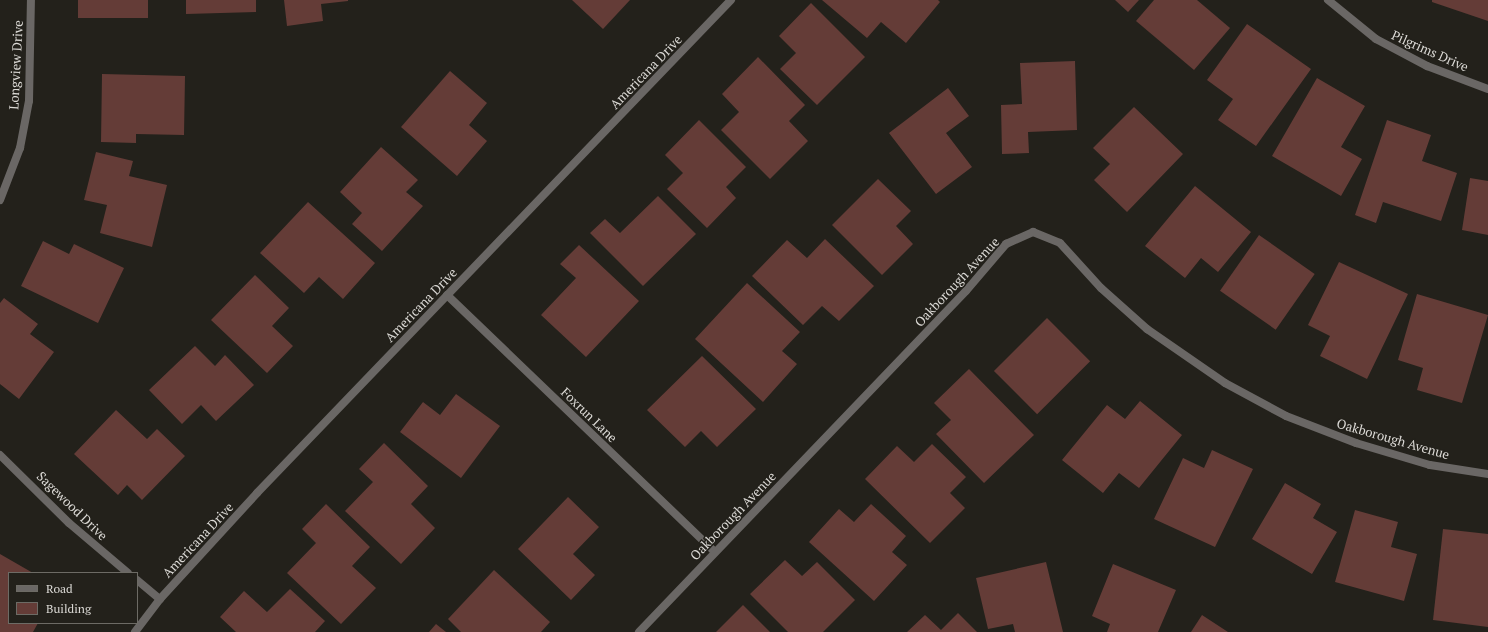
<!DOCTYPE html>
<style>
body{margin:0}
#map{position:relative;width:1488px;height:632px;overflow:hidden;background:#23211b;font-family:"PT Serif",serif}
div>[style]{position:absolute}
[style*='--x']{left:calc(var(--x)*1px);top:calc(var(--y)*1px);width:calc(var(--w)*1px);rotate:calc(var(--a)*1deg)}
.building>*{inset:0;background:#643c37;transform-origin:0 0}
.minor>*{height:8px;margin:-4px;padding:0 4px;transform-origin:4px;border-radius:4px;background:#6a6765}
span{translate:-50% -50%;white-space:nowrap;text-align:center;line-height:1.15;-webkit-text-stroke:3px #23211b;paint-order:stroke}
.street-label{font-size:13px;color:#dbd9d5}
.legend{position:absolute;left:8px;top:572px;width:130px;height:52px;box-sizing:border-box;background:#23211b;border:1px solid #6d6b65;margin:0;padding:5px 7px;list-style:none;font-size:12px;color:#dbd9d5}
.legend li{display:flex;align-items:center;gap:8px;height:20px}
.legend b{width:20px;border:1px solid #6d6b65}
</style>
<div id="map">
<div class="building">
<div style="left:78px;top:0;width:70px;height:18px"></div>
<div style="clip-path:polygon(186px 0,256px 0,256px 12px,186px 14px)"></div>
<div style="clip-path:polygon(284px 0,348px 0,348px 1px,321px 4px,323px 21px,287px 26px)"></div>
<div style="clip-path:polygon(572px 0,630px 0,603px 29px)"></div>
<div style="clip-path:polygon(822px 0,938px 0,940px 2px,906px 43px,881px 22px,867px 38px)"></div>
<div style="clip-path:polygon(1115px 0,1139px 0,1128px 12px)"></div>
<div style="clip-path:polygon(1154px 0,1197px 0,1230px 28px,1194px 70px,1136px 21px)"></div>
<div style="clip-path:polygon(1432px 0,1488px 0,1488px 21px,1432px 2px)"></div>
<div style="clip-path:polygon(811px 3px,865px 57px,817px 105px,780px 69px,796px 53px,779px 36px)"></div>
<div style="clip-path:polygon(1247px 24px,1311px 69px,1256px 146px,1218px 120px,1233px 99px,1207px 80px)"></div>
<div style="clip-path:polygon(758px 57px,805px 105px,789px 121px,808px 141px,770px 179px,721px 130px,739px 112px,722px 94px)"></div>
<div style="clip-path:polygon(1075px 61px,1077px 130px,1028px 132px,1029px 153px,1002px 154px,1001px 105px,1022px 104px,1020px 63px)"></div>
<div style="clip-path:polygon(450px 71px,487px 103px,469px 125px,487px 141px,457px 176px,401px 127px)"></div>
<div style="clip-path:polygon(102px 74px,185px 76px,184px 135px,136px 134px,136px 143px,101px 142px)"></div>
<div style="clip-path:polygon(1317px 78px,1365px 106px,1341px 147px,1362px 159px,1341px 196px,1272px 156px)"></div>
<div style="clip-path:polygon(948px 88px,969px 116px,946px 133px,972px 167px,936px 194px,889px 133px)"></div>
<div style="clip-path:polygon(1134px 107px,1183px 154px,1127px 212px,1094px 180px,1110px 164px,1093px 148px)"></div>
<div style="clip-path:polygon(699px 120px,746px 167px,726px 187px,736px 198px,707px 228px,667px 189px,683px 173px,665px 155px)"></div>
<div style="clip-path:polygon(1387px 120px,1431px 135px,1422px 161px,1457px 173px,1441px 221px,1383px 202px,1376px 223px,1355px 215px)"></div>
<div style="clip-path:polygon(381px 147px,418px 180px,406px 192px,423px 206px,382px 251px,352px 224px,362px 213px,340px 192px)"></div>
<div style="clip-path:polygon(96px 152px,133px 161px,129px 176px,167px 185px,152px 247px,100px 233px,107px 205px,84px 200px)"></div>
<div style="clip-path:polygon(1470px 178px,1488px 181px,1488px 235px,1462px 230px)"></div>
<div style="clip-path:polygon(878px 179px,911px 211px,896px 226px,913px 244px,882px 275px,832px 225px)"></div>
<div style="clip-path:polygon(1195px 186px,1251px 232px,1218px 272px,1201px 258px,1185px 278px,1145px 246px)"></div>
<div style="clip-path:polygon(658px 196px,696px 234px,643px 286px,590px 233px,605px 219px,620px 233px)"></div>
<div style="clip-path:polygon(308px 202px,375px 263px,343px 299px,319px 277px,304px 293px,260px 253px)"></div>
<div style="left:1259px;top:235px;width:68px;height:68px;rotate:35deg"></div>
<div style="clip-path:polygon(825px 239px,874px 286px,839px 321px,822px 306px,803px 325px,752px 276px,787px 240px,807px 258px)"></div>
<div style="clip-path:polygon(43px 241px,69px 254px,74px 244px,124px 268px,98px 323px,21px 286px)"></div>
<div style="clip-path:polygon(579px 245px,639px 301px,586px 357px,541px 315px,576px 278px,560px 264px)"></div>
<div style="clip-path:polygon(1339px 262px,1408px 294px,1367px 379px,1320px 356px,1330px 336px,1308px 325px)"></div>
<div style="clip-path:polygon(255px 275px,289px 308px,272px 326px,293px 346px,267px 373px,211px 320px)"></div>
<div style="clip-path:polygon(747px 283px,800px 332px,782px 351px,797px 364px,763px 402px,695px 339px)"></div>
<div style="clip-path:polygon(1417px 294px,1488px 315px,1462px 403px,1417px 390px,1423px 368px,1398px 360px)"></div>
<div style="clip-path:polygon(4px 298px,38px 324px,30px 334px,54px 352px,19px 399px,0 384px,0 303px)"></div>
<div style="left:1047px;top:318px;width:61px;height:75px;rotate:45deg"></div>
<div style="clip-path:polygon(195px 346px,215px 366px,225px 355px,254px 385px,216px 421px,201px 405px,182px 424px,149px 390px)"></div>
<div style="clip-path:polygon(702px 356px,756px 409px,717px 447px,701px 431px,685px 447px,647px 410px)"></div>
<div style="clip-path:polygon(969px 369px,1034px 435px,984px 483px,936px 434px,951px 420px,934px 403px)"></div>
<div style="clip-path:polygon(456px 394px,500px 426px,461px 478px,400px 432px,423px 402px,440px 415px)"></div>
<div style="clip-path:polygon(1140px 401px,1182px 435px,1139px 488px,1119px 473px,1103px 493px,1062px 460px,1107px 405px,1125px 419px)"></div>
<div style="clip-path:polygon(116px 410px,147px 439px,157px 429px,185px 456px,142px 500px,127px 485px,118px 495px,74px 454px)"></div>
<div style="clip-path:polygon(384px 443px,428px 486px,411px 504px,435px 528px,401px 564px,345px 511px,373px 482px,359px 469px)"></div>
<div style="clip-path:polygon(932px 444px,966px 477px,950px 493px,965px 508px,930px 543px,865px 479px,897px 446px,914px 462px)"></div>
<div style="clip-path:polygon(1212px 450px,1253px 469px,1215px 547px,1154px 519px,1183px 458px,1204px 468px)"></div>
<div style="clip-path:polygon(1285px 483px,1321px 504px,1313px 518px,1337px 532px,1312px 574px,1252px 539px)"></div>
<div style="clip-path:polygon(568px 497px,599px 527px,573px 554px,595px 575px,571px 600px,518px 549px)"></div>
<div style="clip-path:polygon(326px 504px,370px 547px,352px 566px,376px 588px,341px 624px,287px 573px,316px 543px,302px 529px)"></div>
<div style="clip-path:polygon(871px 504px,906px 536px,892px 552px,907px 565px,874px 601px,809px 542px,839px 509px,854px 522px)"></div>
<div style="clip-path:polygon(1355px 510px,1398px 522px,1391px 547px,1417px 554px,1404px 601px,1335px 582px)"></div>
<div style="clip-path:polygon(1443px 529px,1488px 534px,1488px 627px,1433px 620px)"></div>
<div style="clip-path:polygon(0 554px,33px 573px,9px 573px,9px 623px,38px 623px,33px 632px,0 632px)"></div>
<div style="clip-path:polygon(785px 560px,802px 576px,817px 562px,855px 600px,823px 632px,788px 632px,750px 594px)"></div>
<div style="clip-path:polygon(1046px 562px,1063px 632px,1015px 632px,1013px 624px,988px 629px,976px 578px)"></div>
<div style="clip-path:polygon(1113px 564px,1176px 590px,1158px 632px,1107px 632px,1110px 624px,1092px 616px)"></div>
<div style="clip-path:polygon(494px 570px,550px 622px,541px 632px,461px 632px,448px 619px)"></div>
<div style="clip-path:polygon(290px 589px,325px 621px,315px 632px,236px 632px,220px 617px,244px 591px,267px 612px)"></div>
<div style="clip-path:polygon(743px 605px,770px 632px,716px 632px)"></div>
<div style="clip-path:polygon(958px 613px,977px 632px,907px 632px,925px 615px,941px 630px)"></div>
<div style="clip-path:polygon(1202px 615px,1228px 632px,1191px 632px)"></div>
<div style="clip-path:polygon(436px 624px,446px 632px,429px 632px)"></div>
</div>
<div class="minor">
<div style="--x:1328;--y:0;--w:62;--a:39.1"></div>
<div style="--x:1376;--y:39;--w:58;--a:27.9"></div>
<div style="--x:1427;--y:66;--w:65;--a:20.7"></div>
<div style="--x:0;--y:200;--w:56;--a:-69"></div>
<div style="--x:20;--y:148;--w:48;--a:-79.2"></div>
<div style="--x:29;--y:101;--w:101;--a:-88.9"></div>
<div style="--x:447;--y:295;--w:371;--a:43.8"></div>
<div style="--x:0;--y:455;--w:97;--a:44.6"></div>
<div style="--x:69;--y:523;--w:77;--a:40.3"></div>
<div style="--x:137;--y:580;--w:30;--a:40"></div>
<div style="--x:135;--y:632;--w:41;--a:-52.9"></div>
<div style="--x:160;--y:599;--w:144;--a:-47.5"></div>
<div style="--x:257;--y:493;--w:684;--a:-46.13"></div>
<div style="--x:639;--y:632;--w:472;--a:-46.2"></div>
<div style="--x:966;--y:291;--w:62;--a:-49.6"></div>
<div style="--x:1006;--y:244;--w:30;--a:-24"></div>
<div style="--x:1033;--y:232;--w:29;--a:22"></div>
<div style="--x:1060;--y:243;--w:61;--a:47.7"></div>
<div style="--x:1101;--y:288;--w:62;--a:41.7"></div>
<div style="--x:1147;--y:329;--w:95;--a:34.7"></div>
<div style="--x:1225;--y:383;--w:69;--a:28.4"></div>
<div style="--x:1286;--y:416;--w:75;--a:21.1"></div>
<div style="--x:1356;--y:443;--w:77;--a:16.6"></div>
<div style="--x:1430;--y:465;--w:59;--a:8.8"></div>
</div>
<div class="street-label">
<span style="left:1430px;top:51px;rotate:24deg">Pilgrims Drive</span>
<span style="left:16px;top:65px;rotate:-87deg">Longview Drive</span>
<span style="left:646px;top:72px;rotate:-46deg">Americana Drive</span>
<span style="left:957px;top:282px;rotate:-47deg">Oakborough Avenue</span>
<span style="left:421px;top:305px;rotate:-46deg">Americana Drive</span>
<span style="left:589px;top:415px;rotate:44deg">Foxrun Lane</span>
<span style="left:1393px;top:439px;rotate:16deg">Oakborough Avenue</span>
<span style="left:72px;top:506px;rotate:44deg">Sagewood Drive</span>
<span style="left:733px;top:516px;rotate:-46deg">Oakborough Avenue</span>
<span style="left:198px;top:540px;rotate:-47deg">Americana Drive</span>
</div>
<ul class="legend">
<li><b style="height:5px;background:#6a6765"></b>Road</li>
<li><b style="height:11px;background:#643c37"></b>Building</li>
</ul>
</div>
